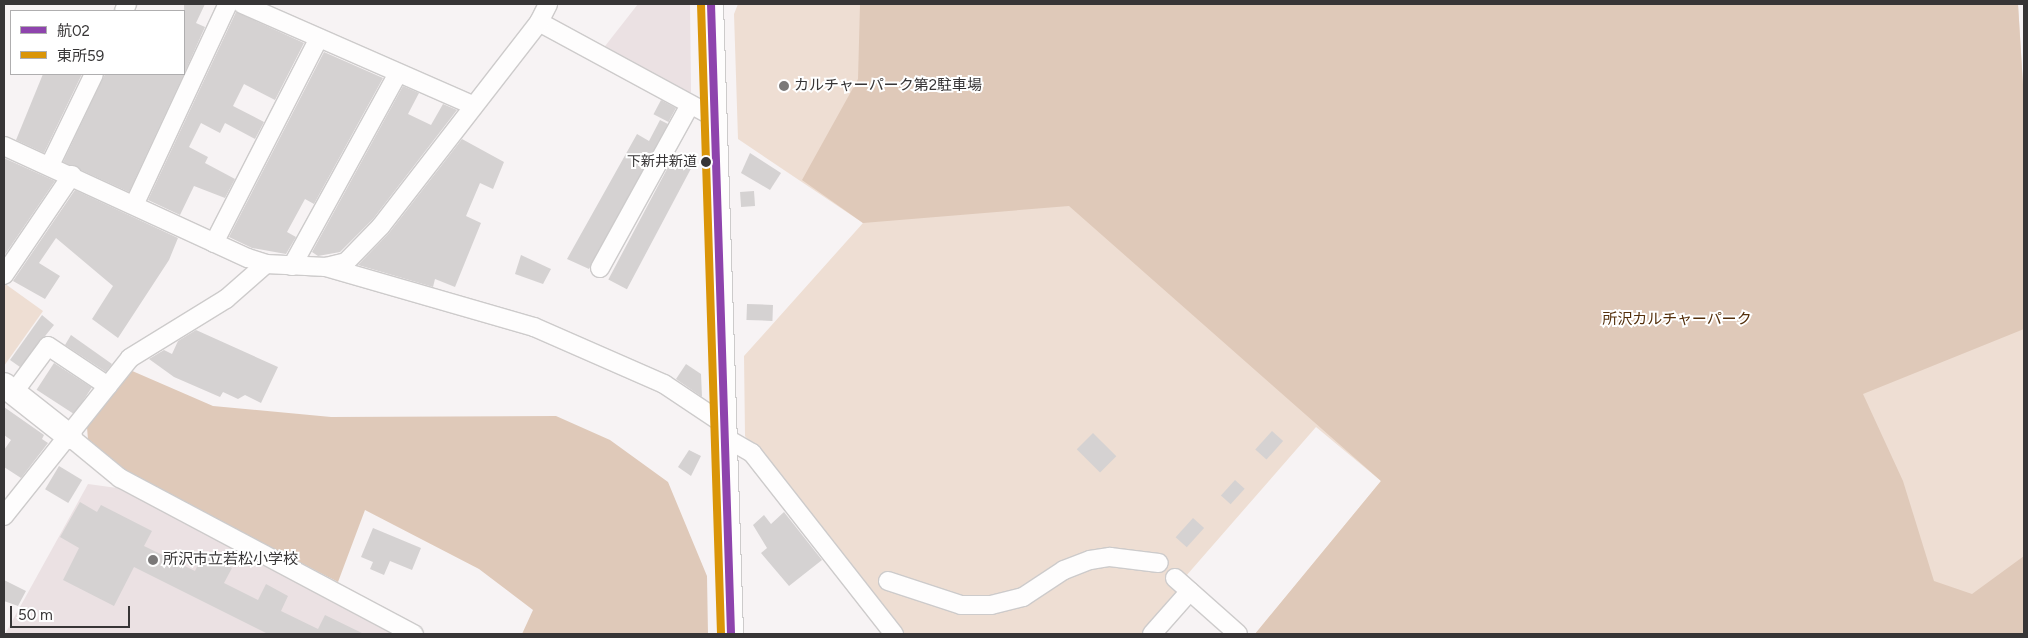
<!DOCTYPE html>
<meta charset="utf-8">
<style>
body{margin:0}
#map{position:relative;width:2028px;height:638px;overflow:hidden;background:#f7f3f4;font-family:Figtree,"Noto Sans JP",sans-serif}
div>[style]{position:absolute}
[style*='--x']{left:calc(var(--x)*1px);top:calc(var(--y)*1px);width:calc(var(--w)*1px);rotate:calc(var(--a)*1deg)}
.built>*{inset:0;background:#ebe1e3}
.green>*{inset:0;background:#eeded3}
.forest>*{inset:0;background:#dfc9b9}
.building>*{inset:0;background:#d5d2d2;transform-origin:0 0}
.roads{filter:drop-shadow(1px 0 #cdcbcb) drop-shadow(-1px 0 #cdcbcb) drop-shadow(0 1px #cdcbcb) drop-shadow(0 -1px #cdcbcb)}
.street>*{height:18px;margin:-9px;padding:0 9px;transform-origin:9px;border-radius:9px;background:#fefdfd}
.secondary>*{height:24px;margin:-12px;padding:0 12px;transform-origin:12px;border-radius:12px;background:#fefdfd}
.bus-1>*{height:8px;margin:-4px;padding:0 4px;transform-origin:4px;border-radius:4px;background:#8e44ad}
.bus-2>*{height:8px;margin:-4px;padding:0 4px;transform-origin:4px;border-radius:4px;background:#da9508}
.dots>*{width:14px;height:14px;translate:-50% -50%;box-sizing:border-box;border:2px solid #fff;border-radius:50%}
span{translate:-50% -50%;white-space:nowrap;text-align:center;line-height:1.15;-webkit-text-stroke:4px #fff;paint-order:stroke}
.bus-label{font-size:14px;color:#373536}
.right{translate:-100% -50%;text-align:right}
.poi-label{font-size:15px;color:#373536}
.left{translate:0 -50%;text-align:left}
.park-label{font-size:15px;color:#542f0b}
.frame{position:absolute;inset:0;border:5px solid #373536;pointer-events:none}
.legend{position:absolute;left:10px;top:10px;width:175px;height:65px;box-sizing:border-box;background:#fff;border:1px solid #afaeaf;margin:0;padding:6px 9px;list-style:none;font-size:15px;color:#373536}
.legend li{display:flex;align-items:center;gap:10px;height:25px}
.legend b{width:25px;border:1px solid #afaeaf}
.scale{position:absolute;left:10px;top:606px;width:120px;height:22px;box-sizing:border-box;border:2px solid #373536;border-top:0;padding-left:6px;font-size:15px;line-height:18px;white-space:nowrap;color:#373536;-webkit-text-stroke:4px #fff;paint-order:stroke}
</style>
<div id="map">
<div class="built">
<div style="clip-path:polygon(638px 4px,690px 4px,691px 92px,683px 95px,602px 50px)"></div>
<div style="clip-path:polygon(88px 484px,117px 488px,405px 634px,5px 634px)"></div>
</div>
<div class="green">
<div style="clip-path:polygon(738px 4px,2018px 4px,2024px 101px,2024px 634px,1255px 634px,1381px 481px,1316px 427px,1186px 576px,1183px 593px,1146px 634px,900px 634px,745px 436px,744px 356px,863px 223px,738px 139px,734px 14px)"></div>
<div style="clip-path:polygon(4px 283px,43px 311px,4px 366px)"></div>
</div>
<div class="forest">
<div style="clip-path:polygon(860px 4px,2018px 4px,2024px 101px,2024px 329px,1863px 394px,1903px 481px,1934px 581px,1972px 594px,2024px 556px,2024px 634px,1255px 634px,1381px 481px,1069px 206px,863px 223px,802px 180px,858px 79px)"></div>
<div style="clip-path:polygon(130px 370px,213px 406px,331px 417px,556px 416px,610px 440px,668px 482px,707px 576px,708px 634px,522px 634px,533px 610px,479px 569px,365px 510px,338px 582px,130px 475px,88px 440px,87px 427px)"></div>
</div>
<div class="building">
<div style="clip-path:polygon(184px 4px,205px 4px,196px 23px,205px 27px,184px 74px)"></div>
<div style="clip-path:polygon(236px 12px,304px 43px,275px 100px,244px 84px,233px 106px,264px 122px,255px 139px,225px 123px,220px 133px,201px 123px,189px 147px,208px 157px,205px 163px,235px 179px,225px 198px,194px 186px,180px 215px,148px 200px)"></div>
<div style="clip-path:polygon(324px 52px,383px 78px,314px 204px,305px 199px,287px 232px,296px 237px,286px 254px,252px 248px,229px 237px)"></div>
<div style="clip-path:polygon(43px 74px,82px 74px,44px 153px,16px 140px)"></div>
<div style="clip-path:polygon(105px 74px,184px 74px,129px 192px,63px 162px)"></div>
<div style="clip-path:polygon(403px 86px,419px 93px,408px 114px,431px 125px,443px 104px,457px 110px,373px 219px,340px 252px,318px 256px,312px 252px)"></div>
<div style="left:661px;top:100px;width:17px;height:16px;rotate:28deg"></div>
<div style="clip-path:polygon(660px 120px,668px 124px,589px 269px,567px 259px,637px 134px,649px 141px)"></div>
<div style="clip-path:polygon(462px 139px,504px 162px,493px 189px,480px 183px,466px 216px,481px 223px,455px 287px,435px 279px,433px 287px,358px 265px,389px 233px)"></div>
<div style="clip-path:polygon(750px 153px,781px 173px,770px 190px,741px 173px)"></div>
<div style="left:675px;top:154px;width:21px;height:142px;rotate:28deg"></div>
<div style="clip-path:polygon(4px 158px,55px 181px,4px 256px)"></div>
<div style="clip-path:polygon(75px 190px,178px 238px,169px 260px,118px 338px,92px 319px,113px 286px,56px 238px,39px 263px,60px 276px,45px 299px,13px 281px)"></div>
<div style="left:754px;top:191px;width:15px;height:14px;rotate:86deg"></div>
<div style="clip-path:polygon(521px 255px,551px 269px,543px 284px,515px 274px)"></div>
<div style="left:747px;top:304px;width:26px;height:16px;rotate:2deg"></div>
<div style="clip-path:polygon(42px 315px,54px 325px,20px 367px,10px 360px)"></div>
<div style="clip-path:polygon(196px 330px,278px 367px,261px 403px,245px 395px,238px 399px,223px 392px,220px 397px,174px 377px,149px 359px,164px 350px,172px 354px,178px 341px)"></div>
<div style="clip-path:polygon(71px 335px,112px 364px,106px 372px,65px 345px)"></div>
<div style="left:54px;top:363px;width:45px;height:32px;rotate:33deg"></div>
<div style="clip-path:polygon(686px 364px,701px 374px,702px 397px,676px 379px)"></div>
<div style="clip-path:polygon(4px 407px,44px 435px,42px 439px,48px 443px,21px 478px,4px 467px,4px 450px,11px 440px,4px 435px)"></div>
<div style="left:1272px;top:431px;width:15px;height:25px;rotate:42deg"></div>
<div style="left:1093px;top:433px;width:33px;height:23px;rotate:45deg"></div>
<div style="clip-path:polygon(689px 450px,701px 456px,691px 476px,678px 467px)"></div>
<div style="left:59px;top:466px;width:27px;height:27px;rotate:31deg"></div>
<div style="left:1235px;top:480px;width:13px;height:21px;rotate:42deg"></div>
<div style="clip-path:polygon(80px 502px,97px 512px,101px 505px,152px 531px,144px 546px,195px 571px,203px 554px,232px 568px,224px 583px,258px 600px,266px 584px,288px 596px,281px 611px,318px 629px,325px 615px,364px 634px,268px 634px,134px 567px,114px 606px,63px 580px,79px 548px,60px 537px)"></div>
<div style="clip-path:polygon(784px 512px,822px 560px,789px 586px,761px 553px,767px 548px,753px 525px,764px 515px,771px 524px)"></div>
<div style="left:1193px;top:518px;width:15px;height:26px;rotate:42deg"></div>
<div style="clip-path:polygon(373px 528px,421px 548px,412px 570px,390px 561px,384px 575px,370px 569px,373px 562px,361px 557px)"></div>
<div style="clip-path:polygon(4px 580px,26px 591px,18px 606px,4px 601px)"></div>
</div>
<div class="roads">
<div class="street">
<div style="--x:242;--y:4;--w:253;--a:23.7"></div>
<div style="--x:124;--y:11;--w:8;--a:-67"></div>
<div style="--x:539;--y:22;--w:199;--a:28.5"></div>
<div style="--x:4;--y:146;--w:268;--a:24.7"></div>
<div style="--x:248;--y:258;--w:19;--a:18"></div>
<div style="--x:266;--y:264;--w:60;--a:2.9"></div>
<div style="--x:326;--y:267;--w:216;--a:16.1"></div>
<div style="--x:534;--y:327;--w:142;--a:23.7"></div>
<div style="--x:664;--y:384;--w:72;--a:33.7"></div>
<div style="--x:50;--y:165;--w:101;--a:-64.2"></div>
<div style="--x:135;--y:203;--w:220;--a:-65"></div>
<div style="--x:214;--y:243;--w:230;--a:-62.9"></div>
<div style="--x:292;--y:266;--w:220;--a:-61.2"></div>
<div style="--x:326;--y:267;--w:21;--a:-14"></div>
<div style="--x:346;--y:262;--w:50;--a:-45.8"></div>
<div style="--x:381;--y:226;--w:258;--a:-52.2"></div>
<div style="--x:539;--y:22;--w:20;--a:-63"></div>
<div style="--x:600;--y:268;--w:186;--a:-61.1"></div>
<div style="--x:4;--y:275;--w:121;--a:-55.8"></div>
<div style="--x:14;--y:392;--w:57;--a:-53.5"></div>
<div style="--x:48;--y:346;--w:72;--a:33.7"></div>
<div style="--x:70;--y:437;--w:65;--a:39.4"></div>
<div style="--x:120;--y:478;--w:333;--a:28"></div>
<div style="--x:726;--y:438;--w:30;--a:30"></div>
<div style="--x:752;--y:453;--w:230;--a:51.9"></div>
<div style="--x:4;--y:516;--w:202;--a:-51.4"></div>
<div style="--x:130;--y:358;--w:113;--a:-31.6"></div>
<div style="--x:226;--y:299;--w:53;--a:-41.2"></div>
<div style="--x:1175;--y:578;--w:84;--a:41.6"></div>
<div style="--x:888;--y:581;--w:77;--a:18.2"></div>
<div style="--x:961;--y:605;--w:30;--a:0"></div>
<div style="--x:991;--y:605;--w:33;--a:-14"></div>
<div style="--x:1023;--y:597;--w:49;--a:-33.4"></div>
<div style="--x:1064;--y:570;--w:28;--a:-21"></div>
<div style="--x:1090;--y:560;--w:20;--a:-9"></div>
<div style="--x:1110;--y:557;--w:49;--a:7"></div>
<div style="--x:1152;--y:634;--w:57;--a:-48.5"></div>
</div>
<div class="secondary">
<div style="--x:711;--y:4;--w:630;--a:88.18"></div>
<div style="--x:4;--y:385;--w:84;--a:38.2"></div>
</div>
</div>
<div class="bus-1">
<div style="--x:711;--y:4;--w:630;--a:88.18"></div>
</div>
<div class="bus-2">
<div style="--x:701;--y:4;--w:630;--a:88.18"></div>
</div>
<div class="dots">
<div style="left:784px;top:86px;background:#7a7878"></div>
<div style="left:706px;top:162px;background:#373536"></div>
<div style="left:153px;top:560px;background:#7a7878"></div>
</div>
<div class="bus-label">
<span class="right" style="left:697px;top:162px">下新井新道</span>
</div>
<div class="poi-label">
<span class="left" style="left:794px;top:86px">カルチャーパーク第2駐車場</span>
<span class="left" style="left:163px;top:560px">所沢市立若松小学校</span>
</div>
<div class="park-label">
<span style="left:1677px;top:320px">所沢カルチャーパーク</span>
</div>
<div class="frame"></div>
<ul class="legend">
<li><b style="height:6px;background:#8e44ad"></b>航02</li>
<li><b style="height:6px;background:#da9508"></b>東所59</li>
</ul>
<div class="scale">50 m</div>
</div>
